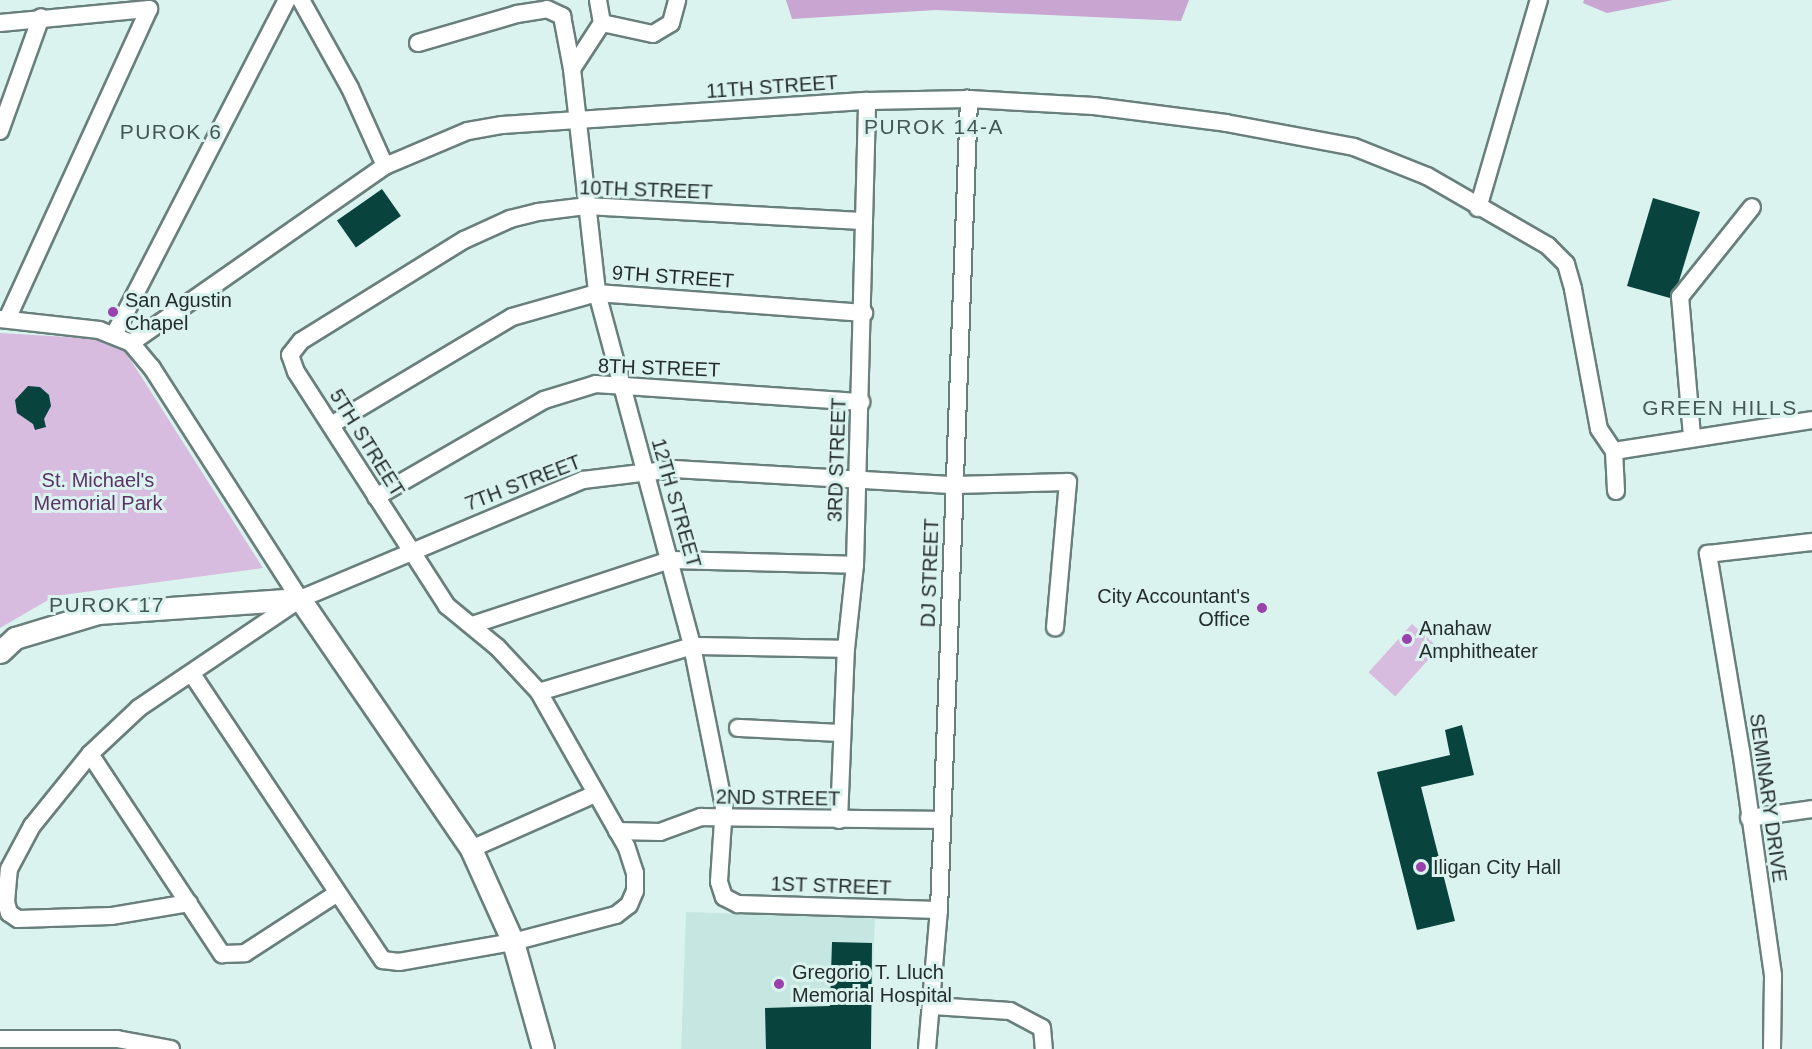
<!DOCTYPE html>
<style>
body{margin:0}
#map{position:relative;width:1812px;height:1049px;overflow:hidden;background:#daf3ef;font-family:Helvetica,sans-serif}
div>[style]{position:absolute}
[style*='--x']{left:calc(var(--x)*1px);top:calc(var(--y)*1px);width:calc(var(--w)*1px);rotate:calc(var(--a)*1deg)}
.built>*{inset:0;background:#c5e6e1;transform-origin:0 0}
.green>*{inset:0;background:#d8bcdf;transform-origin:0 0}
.forest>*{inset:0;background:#c9a6d1}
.building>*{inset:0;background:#08433e;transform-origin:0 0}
.roads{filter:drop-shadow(2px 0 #697f7c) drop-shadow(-2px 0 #697f7c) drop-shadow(0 2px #697f7c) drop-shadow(0 -2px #697f7c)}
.minor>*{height:16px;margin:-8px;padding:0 8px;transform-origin:8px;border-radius:8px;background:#fff}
.major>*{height:21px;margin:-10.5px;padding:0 10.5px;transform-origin:10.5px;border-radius:10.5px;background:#fff}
.dots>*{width:16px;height:16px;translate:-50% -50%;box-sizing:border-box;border:3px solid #daf3ef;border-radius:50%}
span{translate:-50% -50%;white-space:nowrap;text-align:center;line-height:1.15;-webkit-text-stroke:6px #daf3ef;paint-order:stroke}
.street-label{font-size:20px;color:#252e2d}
.poi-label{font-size:20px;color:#252e2d}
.left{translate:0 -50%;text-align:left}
.right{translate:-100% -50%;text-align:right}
.park-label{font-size:20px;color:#5d3166}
.neighbourhood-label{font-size:21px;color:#435855;letter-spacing:1.5px}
</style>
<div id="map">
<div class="built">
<div style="left:686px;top:912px;width:189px;height:137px;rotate:2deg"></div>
</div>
<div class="green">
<div style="clip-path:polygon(0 333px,118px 340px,263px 568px,55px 596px,0 628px)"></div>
<div style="left:1412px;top:624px;width:36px;height:65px;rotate:42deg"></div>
</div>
<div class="forest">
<div style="clip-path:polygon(786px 0,1189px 0,1181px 21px,936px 10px,792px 19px)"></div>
<div style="clip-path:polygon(1584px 0,1673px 0,1607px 13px,1583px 3px)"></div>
</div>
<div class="building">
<div style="left:382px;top:189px;width:33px;height:55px;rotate:55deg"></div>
<div style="clip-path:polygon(1653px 198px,1700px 212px,1679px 281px,1670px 298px,1627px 286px)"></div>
<div style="clip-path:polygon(28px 386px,40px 387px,49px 395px,51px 406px,44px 419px,46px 427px,35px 430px,33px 424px,17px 413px,15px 400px)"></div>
<div style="clip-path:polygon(1462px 725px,1474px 775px,1421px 787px,1455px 921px,1417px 930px,1377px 772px,1450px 755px,1445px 730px)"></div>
<div style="clip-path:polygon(832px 942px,872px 943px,871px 1049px,766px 1049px,765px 1008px,830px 1006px)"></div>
</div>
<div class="roads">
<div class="minor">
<div style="--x:301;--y:0;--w:101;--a:60.9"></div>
<div style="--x:350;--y:88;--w:85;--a:65.8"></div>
<div style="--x:0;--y:23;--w:150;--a:-5.4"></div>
<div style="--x:149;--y:9;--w:341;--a:114.6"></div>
<div style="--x:602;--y:23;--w:52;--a:12.2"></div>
<div style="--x:653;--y:34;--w:21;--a:-31"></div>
<div style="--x:671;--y:23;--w:24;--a:-75"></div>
<div style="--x:418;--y:43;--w:103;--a:-16.3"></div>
<div style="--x:517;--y:14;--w:30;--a:-9"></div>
<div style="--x:547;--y:9;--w:17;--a:25"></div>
<div style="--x:562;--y:16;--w:54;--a:79.3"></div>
<div style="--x:572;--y:69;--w:225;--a:83.6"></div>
<div style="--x:597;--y:293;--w:366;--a:74.9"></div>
<div style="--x:692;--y:646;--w:163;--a:78.7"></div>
<div style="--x:724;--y:806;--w:76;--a:93.8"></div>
<div style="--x:719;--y:882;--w:16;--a:72"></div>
<div style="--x:724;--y:897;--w:16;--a:27"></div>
<div style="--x:738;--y:904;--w:201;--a:1.7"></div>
<div style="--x:572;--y:69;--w:55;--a:-56.9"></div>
<div style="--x:602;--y:23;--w:23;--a:-100"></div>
<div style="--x:0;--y:131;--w:121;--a:-70.2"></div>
<div style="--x:1478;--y:208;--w:217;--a:-73.7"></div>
<div style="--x:0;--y:319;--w:100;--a:6.3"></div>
<div style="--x:99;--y:330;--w:35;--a:22"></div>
<div style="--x:131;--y:343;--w:33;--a:50"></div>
<div style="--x:152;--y:368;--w:274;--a:57.4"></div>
<div style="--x:115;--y:333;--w:375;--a:-62.7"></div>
<div style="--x:131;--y:343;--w:310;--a:-34.9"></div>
<div style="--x:385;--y:166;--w:90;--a:-22.9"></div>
<div style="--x:468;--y:131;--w:35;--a:-10"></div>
<div style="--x:502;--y:125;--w:366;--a:-3.8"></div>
<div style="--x:867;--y:101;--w:102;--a:-1.1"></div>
<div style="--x:969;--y:99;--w:125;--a:3.2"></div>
<div style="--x:1094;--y:106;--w:133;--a:7.3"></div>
<div style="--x:1226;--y:123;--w:130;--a:10.6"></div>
<div style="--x:1354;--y:147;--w:79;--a:21.7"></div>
<div style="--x:1427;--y:176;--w:140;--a:30"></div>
<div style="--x:1548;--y:246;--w:25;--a:45"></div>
<div style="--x:1566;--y:264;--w:26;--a:74"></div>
<div style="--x:1573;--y:289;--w:142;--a:79.5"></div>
<div style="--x:1599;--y:429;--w:27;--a:56"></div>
<div style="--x:1614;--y:451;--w:40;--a:87.1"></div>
<div style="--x:331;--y:425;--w:211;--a:-30.8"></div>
<div style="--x:512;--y:317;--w:88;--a:-15.8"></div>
<div style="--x:597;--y:293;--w:268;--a:4.3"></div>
<div style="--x:1692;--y:436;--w:140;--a:-94.9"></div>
<div style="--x:1680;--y:297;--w:115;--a:-51.3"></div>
<div style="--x:1614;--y:451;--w:200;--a:-8.9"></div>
<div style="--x:376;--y:497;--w:194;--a:-30"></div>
<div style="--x:544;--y:400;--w:54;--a:-17.1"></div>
<div style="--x:596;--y:384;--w:266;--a:3.9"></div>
<div style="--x:472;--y:625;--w:208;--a:-18.2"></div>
<div style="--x:670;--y:560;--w:185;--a:1.5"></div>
<div style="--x:192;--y:674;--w:344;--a:56.3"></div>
<div style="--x:383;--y:960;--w:16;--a:7"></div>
<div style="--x:399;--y:962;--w:116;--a:-10"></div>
<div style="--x:513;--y:942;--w:106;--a:-14.7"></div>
<div style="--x:616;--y:915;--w:16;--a:-38"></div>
<div style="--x:629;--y:905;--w:15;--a:-67"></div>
<div style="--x:635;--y:891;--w:18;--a:-90"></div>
<div style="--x:635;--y:873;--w:28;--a:-108"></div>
<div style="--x:626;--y:846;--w:177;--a:-119.5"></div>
<div style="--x:539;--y:692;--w:62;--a:-133"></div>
<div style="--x:497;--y:647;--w:65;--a:-140.6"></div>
<div style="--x:447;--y:606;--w:278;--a:-122.8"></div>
<div style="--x:296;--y:372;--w:18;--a:-109"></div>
<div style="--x:290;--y:355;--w:18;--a:-52"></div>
<div style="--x:301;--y:341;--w:192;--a:-31.8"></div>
<div style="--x:464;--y:240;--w:51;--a:-24.5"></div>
<div style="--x:510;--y:219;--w:29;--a:-14"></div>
<div style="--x:538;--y:212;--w:48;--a:-7.1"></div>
<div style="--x:586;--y:206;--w:276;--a:3.1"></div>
<div style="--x:539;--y:692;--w:160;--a:-16.7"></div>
<div style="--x:692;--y:646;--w:154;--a:1.1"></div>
<div style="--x:738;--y:728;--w:104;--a:2.8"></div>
<div style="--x:90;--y:754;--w:240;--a:56.6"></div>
<div style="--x:222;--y:954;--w:23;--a:-2"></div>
<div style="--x:245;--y:953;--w:108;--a:-33"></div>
<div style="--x:1749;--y:818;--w:64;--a:-8.1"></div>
<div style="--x:839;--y:820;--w:171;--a:-87.7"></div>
<div style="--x:846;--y:649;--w:84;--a:-83.9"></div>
<div style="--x:855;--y:565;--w:464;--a:-88.5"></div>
<div style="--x:617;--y:831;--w:43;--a:1.3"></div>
<div style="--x:660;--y:832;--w:44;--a:-20.1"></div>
<div style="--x:701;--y:817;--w:240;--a:0.7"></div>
<div style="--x:471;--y:849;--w:136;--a:-23.9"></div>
<div style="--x:189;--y:903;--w:79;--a:170.5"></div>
<div style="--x:111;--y:916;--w:93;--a:178.2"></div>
<div style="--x:18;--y:919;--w:11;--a:-146"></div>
<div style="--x:9;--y:913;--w:11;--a:-105"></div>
<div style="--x:6;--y:902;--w:33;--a:-85"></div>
<div style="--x:9;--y:869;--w:49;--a:-61.9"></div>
<div style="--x:32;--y:826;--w:92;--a:-51.1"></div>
<div style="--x:90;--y:754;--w:67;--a:-43.2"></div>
<div style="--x:139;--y:708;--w:194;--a:-34.1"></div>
<div style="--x:300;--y:599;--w:307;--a:-22.8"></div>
<div style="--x:583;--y:480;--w:92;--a:-6.9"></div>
<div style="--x:674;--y:469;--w:281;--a:3.3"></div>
<div style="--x:955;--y:485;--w:113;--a:-1.5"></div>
<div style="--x:1068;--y:482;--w:146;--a:95.1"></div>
<div style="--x:933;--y:1006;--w:77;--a:3.7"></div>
<div style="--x:1010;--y:1011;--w:36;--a:28"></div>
<div style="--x:1042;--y:1028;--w:21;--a:85"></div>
<div style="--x:0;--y:1039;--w:117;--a:0"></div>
<div style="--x:117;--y:1039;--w:55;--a:10.5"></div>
<div style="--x:927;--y:1049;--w:140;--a:-85.1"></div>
<div style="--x:939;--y:910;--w:812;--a:-87.88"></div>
<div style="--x:1772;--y:1049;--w:74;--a:-89.2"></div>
<div style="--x:1773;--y:975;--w:226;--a:-98.1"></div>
<div style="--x:1741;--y:751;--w:200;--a:-99.5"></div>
<div style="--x:1708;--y:554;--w:105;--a:-6.6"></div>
</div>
<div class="major">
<div style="--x:0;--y:652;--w:21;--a:-43"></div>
<div style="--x:15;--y:638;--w:87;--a:-16.8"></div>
<div style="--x:98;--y:613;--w:202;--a:-4"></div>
<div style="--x:300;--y:599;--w:303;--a:55.6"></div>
<div style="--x:471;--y:849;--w:102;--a:65.7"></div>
<div style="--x:513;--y:942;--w:111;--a:74.3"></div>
</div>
</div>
<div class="dots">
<div style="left:113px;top:312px;background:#9941ad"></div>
<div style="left:1262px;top:608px;background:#9941ad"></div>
<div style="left:1407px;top:639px;background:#9941ad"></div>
<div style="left:1421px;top:867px;background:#9941ad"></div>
<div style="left:779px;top:984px;background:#9941ad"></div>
</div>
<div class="street-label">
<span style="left:772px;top:87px;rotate:-4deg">11TH STREET</span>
<span style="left:646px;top:190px;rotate:2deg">10TH STREET</span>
<span style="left:673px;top:277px;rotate:4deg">9TH STREET</span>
<span style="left:659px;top:368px;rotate:2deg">8TH STREET</span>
<span style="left:367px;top:443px;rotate:58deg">5TH STREET</span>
<span style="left:837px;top:460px;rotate:-88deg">3RD STREET</span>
<span style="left:523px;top:483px;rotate:-21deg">7TH STREET</span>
<span style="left:676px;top:503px;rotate:74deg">12TH STREET</span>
<span style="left:930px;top:573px;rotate:-88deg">DJ STREET</span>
<span style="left:778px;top:798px;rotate:1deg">2ND STREET</span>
<span style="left:1768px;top:798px;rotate:82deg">SEMINARY DRIVE</span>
<span style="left:831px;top:886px;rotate:2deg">1ST STREET</span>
</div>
<div class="poi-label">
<span class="left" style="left:125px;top:312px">San Agustin<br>Chapel</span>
<span class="right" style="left:1250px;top:608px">City Accountant's<br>Office</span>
<span class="left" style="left:1419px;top:640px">Anahaw<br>Amphitheater</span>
<span class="left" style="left:1433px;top:867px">Iligan City Hall</span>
<span class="left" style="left:792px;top:984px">Gregorio T. Lluch<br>Memorial Hospital</span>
</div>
<div class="park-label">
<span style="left:98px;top:492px">St. Michael's<br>Memorial Park</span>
</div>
<div class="neighbourhood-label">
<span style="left:934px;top:127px">PUROK 14-A</span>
<span style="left:171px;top:132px">PUROK 6</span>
<span style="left:1720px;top:408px">GREEN HILLS</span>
<span style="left:107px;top:605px">PUROK 17</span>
</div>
</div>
